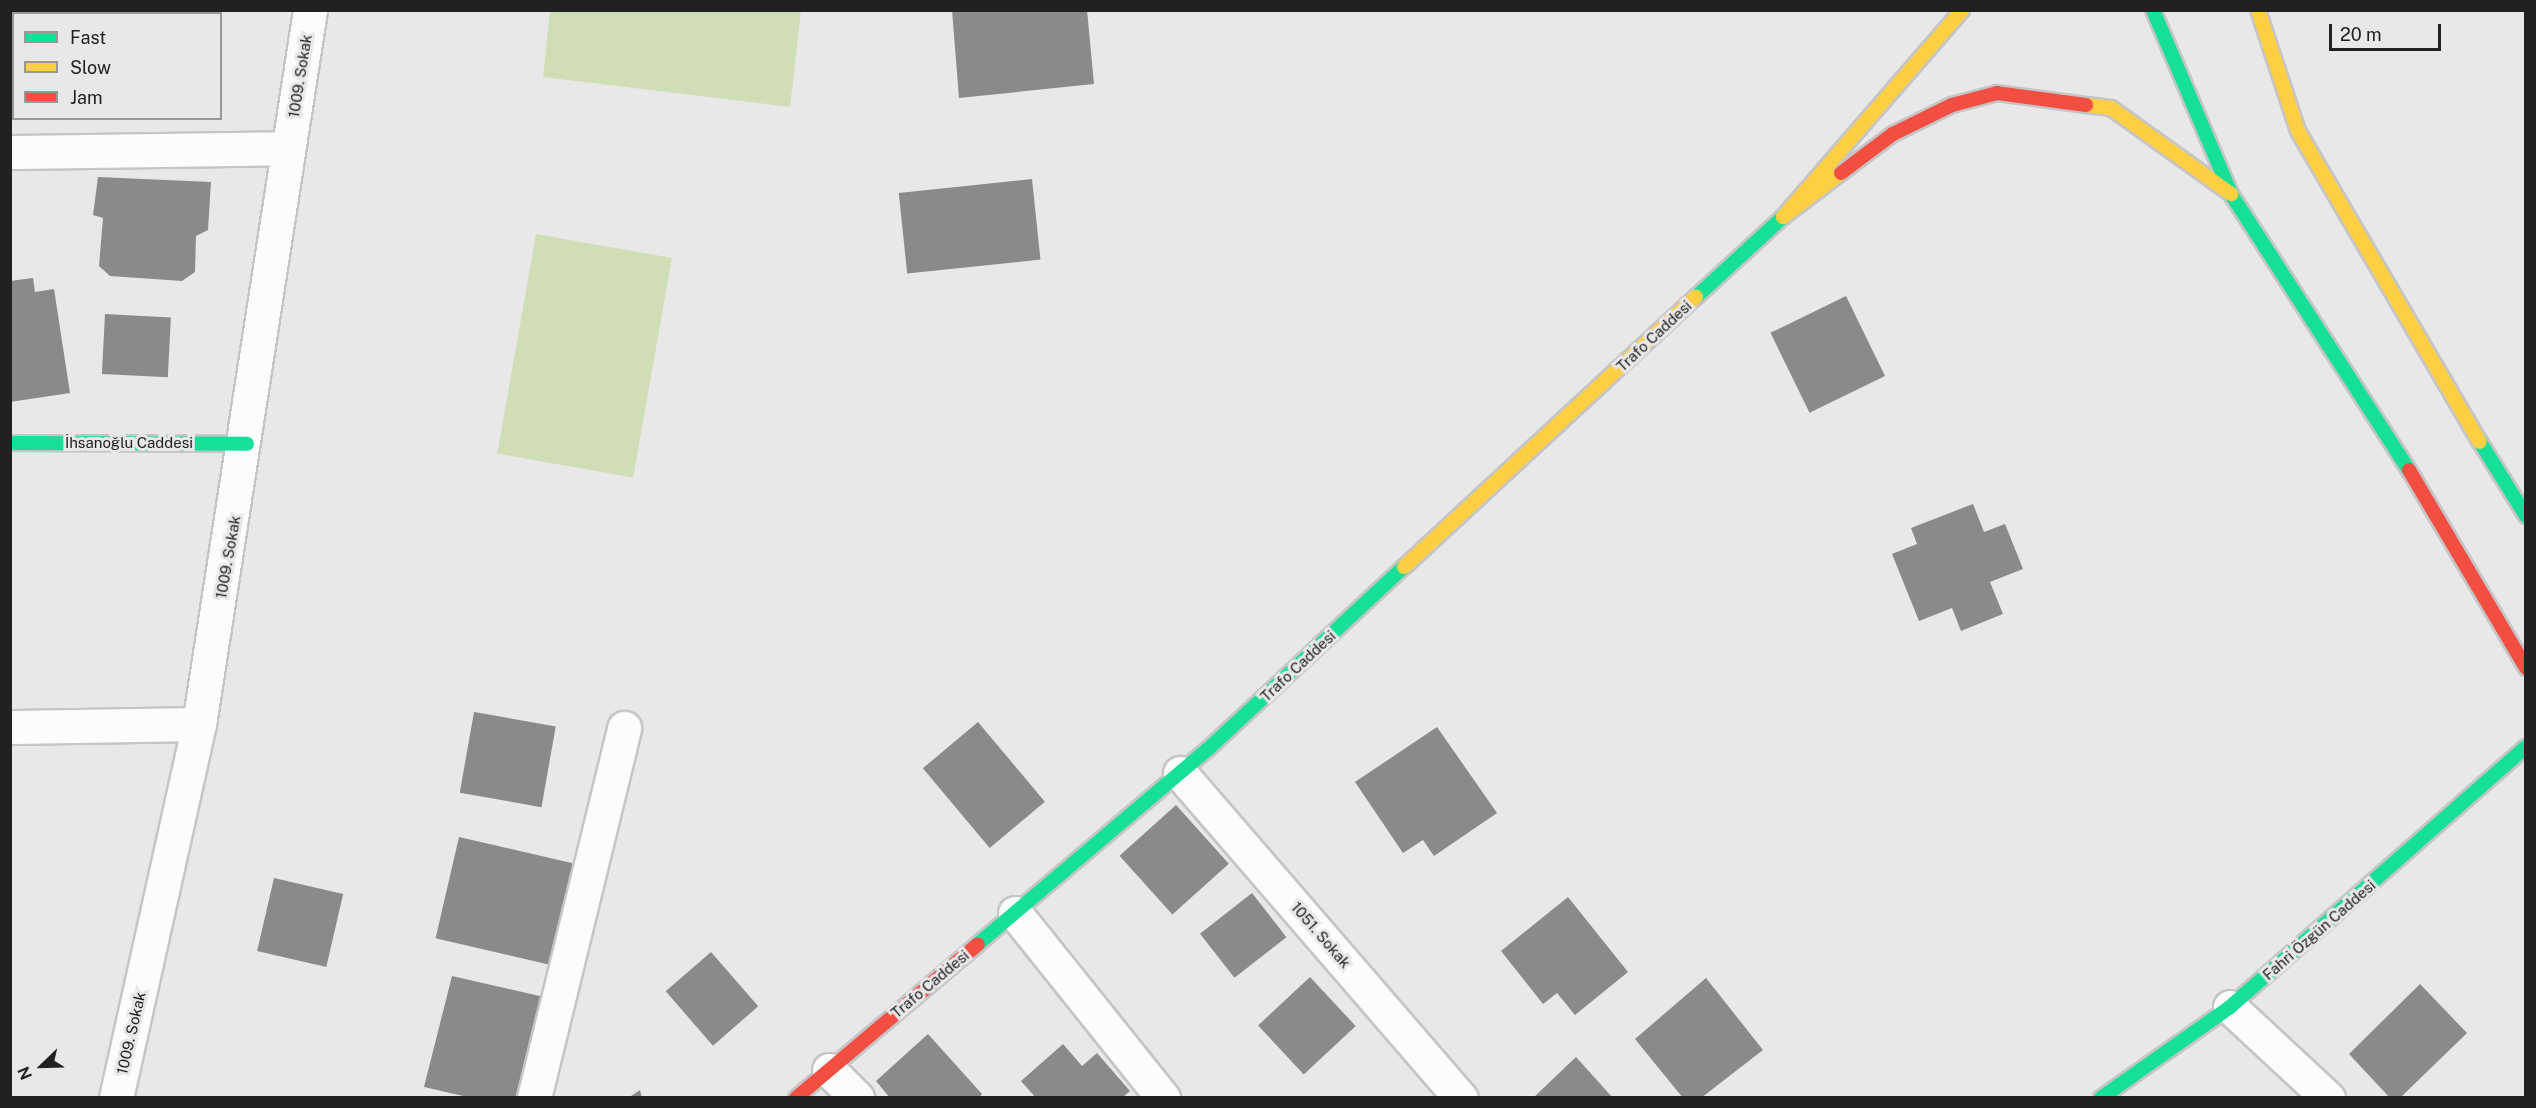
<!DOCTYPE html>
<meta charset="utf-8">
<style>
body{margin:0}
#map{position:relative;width:2536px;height:1108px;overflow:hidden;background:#e8e8e9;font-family:"Public Sans",sans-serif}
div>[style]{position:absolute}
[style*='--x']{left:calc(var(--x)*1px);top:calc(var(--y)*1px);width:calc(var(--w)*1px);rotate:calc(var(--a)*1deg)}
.green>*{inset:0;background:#d1ddb5;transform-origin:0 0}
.building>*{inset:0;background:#8a8a8a;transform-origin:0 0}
.roads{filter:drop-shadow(2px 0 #c5c5c7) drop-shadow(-2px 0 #c5c5c7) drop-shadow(0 2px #c5c5c7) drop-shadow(0 -2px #c5c5c7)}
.street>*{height:33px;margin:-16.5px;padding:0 16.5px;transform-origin:16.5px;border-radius:16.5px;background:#fcfcfc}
.fast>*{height:14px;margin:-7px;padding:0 7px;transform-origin:7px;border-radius:7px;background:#16e098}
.slow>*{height:14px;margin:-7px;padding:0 7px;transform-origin:7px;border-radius:7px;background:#ffcf43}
.jam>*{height:14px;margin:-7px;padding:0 7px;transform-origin:7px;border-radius:7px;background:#f24e42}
span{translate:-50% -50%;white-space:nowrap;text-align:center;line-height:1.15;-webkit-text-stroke:6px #e8e7ea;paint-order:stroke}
.street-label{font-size:15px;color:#212122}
.frame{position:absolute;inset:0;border:12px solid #212122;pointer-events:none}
.legend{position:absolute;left:12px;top:12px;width:210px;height:108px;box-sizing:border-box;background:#e8e7ea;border:2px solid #98989a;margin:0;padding:8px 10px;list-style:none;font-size:18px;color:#212122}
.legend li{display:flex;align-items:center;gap:12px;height:30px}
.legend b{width:30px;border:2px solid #98989a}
.north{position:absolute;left:12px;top:1036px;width:60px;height:60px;-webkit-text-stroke:4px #e8e7ea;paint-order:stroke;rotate:247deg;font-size:16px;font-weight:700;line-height:24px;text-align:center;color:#212122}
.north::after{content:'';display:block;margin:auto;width:21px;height:27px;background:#212122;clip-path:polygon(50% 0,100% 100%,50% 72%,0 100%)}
.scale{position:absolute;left:2329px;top:24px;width:112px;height:27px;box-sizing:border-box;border:3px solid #212122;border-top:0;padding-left:8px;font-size:18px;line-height:21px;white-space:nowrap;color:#212122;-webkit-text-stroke:4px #e8e7ea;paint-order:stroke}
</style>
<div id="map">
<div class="green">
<div style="clip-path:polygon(550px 11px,801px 11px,790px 107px,543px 77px)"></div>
<div style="left:536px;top:234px;width:138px;height:223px;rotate:10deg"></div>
</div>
<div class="building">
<div style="clip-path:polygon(10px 10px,16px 10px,14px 62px,10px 62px)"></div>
<div style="clip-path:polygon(952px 10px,1087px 10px,1094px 84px,959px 98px)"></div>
<div style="clip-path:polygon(98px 177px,211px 182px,208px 230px,196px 236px,195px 272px,182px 281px,110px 276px,99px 266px,103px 218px,93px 215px)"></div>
<div style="left:1032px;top:179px;width:81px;height:134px;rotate:84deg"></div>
<div style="clip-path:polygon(33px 278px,35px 292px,54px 289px,70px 393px,10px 402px,10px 281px)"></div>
<div style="left:1846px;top:296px;width:89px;height:84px;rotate:64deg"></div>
<div style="left:105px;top:314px;width:66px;height:60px;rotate:3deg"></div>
<div style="clip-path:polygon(1973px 504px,1984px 532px,2005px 524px,2023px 569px,1990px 582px,2003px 614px,1961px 631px,1952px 608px,1919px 621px,1892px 554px,1917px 544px,1911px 528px)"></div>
<div style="left:474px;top:712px;width:83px;height:82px;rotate:10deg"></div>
<div style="left:978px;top:722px;width:104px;height:72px;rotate:50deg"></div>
<div style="clip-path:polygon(1437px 727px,1497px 813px,1434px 856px,1423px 840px,1403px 853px,1355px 782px)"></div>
<div style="left:1176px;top:805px;width:79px;height:76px;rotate:48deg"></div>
<div style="left:459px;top:837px;width:118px;height:104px;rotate:13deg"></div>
<div style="left:274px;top:878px;width:71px;height:75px;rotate:13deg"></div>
<div style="left:1252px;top:893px;width:56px;height:66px;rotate:52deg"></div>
<div style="clip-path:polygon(1568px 897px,1628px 972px,1575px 1015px,1557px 993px,1543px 1004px,1501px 951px)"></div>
<div style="left:711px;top:952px;width:72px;height:60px;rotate:49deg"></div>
<div style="clip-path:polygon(452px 976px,544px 997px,518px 1098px,472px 1098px,424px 1087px)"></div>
<div style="left:1310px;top:977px;width:67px;height:71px;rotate:47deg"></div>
<div style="clip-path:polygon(1706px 978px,1763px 1050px,1701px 1098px,1683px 1098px,1635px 1039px)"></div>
<div style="clip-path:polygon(2420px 984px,2467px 1033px,2400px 1098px,2390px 1098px,2349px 1054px)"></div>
<div style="clip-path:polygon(928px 1034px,982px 1094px,979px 1098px,890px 1098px,876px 1081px)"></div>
<div style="clip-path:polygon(1063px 1044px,1082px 1066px,1097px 1053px,1130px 1091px,1122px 1098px,1036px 1098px,1021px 1081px)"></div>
<div style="clip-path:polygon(1576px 1057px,1613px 1098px,1533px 1098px)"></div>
<div style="clip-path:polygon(640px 1090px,642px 1098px,628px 1098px)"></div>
</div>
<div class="roads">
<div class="street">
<div style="--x:10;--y:152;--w:278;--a:-0.8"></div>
<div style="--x:10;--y:727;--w:189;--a:-0.9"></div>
<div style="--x:1180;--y:773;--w:430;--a:49.2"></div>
<div style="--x:1015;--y:913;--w:237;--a:51.3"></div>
<div style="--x:2230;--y:1007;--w:134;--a:42.9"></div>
<div style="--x:829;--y:1070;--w:40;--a:45"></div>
<div style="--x:116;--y:1098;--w:383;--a:-77.5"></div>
<div style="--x:199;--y:724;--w:723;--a:-81.16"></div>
<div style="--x:534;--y:1098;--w:381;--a:-76.3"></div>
</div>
<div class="fast">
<div style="--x:2153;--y:10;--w:200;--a:67"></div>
<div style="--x:2231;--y:194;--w:328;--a:57.2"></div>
<div style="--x:1696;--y:297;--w:118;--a:-42.6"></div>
<div style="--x:2480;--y:442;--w:87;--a:58.1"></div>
<div style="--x:10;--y:443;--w:237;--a:0.2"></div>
<div style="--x:978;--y:944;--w:302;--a:-40.3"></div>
<div style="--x:1208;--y:749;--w:267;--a:-42.9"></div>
<div style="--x:2101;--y:1098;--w:158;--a:-35.2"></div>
<div style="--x:2230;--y:1007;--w:394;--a:-41.3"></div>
</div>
<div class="slow">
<div style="--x:2258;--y:10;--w:127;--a:71.7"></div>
<div style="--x:2298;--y:131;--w:360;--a:59.7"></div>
<div style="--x:2086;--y:105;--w:25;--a:7"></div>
<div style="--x:2111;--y:108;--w:148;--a:35.6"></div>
<div style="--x:1841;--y:173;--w:73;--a:142.8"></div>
<div style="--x:1783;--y:217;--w:274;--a:-49.1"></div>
<div style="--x:1404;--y:567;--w:398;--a:-42.8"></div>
</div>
<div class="jam">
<div style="--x:1841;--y:173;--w:65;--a:-36.9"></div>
<div style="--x:1893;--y:134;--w:66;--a:-26.2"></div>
<div style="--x:1952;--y:105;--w:47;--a:-14.9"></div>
<div style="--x:1997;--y:93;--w:90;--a:7.7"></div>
<div style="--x:2409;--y:470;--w:230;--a:59.4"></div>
<div style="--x:796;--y:1098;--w:238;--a:-40.2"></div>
</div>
</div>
<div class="street-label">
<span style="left:300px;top:76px;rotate:-81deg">1009. Sokak</span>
<span style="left:1654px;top:336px;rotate:-43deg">Trafo Caddesi</span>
<span style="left:129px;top:443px">İhsanoğlu Caddesi</span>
<span style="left:228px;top:557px;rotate:-80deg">1009. Sokak</span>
<span style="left:1298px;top:666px;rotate:-43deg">Trafo Caddesi</span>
<span style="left:2319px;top:930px;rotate:-41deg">Fahri Özgün Caddesi</span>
<span style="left:1321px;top:935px;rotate:49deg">1051. Sokak</span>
<span style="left:930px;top:984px;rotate:-40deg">Trafo Caddesi</span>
<span style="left:131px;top:1033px;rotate:-77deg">1009. Sokak</span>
</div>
<div class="frame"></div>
<ul class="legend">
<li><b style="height:8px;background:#16e098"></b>Fast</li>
<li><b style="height:8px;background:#ffcf43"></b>Slow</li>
<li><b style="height:8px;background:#f24e42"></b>Jam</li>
</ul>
<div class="north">N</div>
<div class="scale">20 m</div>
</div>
